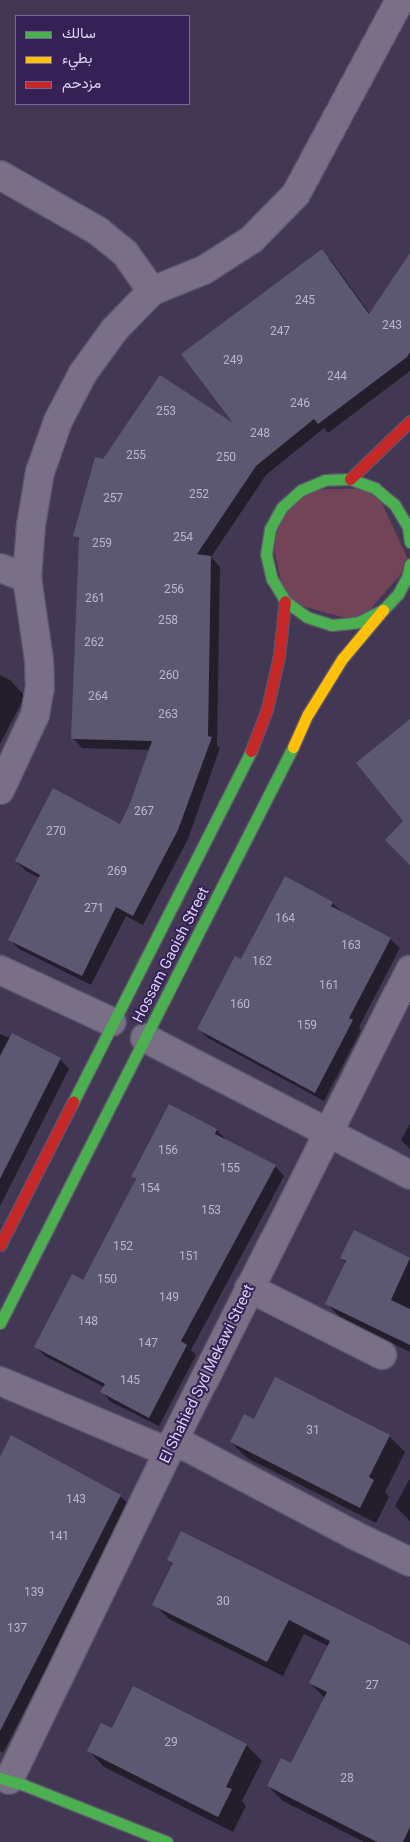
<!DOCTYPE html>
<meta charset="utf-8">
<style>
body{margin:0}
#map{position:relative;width:410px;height:1842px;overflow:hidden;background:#433854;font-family:Roboto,Vazirmatn,sans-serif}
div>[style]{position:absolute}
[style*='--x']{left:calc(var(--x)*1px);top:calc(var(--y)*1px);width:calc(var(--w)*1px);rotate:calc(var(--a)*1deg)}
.green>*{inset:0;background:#734357}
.shadow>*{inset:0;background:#0007}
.building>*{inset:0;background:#5c5871}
.roads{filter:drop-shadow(1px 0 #5d546c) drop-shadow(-1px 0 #5d546c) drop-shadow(0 1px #5d546c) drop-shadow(0 -1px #5d546c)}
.street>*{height:28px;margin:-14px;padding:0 14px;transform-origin:14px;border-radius:14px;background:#796f87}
.fast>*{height:11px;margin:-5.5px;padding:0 5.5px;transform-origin:5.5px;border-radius:5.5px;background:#4caf50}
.slow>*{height:11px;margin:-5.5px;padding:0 5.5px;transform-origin:5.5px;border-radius:5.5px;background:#ffc107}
.jam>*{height:11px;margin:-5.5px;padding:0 5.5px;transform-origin:5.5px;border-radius:5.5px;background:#c62828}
span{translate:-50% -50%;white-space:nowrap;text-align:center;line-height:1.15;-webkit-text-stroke:4px #362156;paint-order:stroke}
.number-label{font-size:12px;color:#bcb4d2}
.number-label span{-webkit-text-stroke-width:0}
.street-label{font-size:15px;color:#dcd2f3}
.legend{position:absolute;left:15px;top:15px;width:175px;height:90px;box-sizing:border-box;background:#362156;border:1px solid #786895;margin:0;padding:6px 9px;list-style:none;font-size:15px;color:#dcd2f3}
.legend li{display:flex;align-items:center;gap:10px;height:25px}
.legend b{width:25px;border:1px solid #786895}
</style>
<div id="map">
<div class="green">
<div style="clip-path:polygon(375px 488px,410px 564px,359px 622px,285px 601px,270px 529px,301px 490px)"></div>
</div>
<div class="shadow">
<div style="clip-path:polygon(322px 251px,331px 260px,370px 314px,410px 262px,410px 371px,328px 433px,324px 428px,266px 475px,211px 557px,220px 567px,217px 745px,220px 748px,188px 839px,143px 925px,126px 916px,91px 985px,19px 949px,10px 940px,40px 878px,26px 871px,16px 861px,120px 825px,130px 806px,151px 750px,82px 748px,73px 738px,80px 541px,75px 536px,103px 461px,237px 428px)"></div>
<div style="clip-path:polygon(0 675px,10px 680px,25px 696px,0 744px)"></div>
<div style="clip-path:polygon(332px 903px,342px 912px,390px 939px,400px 948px,359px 1027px,361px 1030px,324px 1101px,208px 1038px,199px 1029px,242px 961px)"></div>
<div style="clip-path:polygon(0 1034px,60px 1059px,69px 1069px,0 1206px)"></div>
<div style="clip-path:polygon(169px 1106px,217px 1130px,226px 1140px,275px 1166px,284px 1176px,191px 1350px,196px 1355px,159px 1426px,111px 1402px,102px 1392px,104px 1387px,45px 1356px,36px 1347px,84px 1282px,137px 1181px,132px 1177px)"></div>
<div style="clip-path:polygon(410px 1124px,410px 1149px,401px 1140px)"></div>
<div style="clip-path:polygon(354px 1231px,410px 1259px,410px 1352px,342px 1319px,326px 1303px,346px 1263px,341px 1258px)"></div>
<div style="clip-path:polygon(255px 1421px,389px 1436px,405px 1452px,385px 1492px,389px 1497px,376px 1523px,247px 1458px,231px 1442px)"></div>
<div style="clip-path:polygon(0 1460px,120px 1496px,130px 1505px,3px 1753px,0 1751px)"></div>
<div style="clip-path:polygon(409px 1480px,410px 1480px,410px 1521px,395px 1506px)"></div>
<div style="clip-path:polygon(169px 1560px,410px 1647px,410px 1842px,364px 1842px,283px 1801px,268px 1786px,292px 1765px,325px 1698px,310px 1683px,328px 1646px,304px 1634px,283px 1676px,169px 1619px,154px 1604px,173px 1564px)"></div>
<div style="clip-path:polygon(133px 1688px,246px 1745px,262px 1761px,242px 1801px,246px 1806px,233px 1832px,104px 1767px,89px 1751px,112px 1730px)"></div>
</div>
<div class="building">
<div style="clip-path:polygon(322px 249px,369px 314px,410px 253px,410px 352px,407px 357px,318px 424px,314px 419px,256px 466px,197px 554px,211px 556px,208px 736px,212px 737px,178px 830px,133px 916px,116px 907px,82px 976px,8px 940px,40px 875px,15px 861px,53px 788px,120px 824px,129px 806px,152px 741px,71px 739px,79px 538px,73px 536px,95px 457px,103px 459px,160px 375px,233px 423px,181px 354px)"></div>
<div style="clip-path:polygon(410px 719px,410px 865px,385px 840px,403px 821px,356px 763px)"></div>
<div style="clip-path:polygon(285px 876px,333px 902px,331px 906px,391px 938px,349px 1018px,353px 1020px,315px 1093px,197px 1029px,235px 956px,241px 959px)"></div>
<div style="clip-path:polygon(12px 1033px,61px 1058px,0 1179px,0 1056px)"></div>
<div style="clip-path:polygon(169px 1104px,217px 1129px,215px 1134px,276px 1165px,181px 1341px,187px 1345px,149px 1418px,100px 1392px,105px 1384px,34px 1347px,72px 1274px,83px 1280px,136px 1179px,131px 1177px)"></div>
<div style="clip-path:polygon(354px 1230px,410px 1258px,391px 1300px,410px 1309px,410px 1345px,325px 1304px,346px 1261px,340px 1258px)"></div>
<div style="clip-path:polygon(275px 1377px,390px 1435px,369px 1477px,374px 1480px,360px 1508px,230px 1442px,244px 1414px,254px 1419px)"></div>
<div style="clip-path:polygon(11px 1435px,121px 1495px,0 1731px,0 1457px)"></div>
<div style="clip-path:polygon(181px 1531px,410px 1645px,410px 1827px,403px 1842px,377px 1842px,267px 1786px,281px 1758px,291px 1763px,327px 1692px,309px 1683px,330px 1641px,289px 1620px,267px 1662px,152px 1605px,173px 1563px,167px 1560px)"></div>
<div style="clip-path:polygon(133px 1686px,247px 1744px,226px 1787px,232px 1789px,218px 1817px,87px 1751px,101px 1723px,112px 1728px)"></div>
</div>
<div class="roads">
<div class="street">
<div style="--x:0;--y:175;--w:113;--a:29.7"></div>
<div style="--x:98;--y:231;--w:35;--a:39"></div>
<div style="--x:125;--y:253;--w:47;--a:54.6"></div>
<div style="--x:0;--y:568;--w:29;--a:20"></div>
<div style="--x:0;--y:790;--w:83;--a:-65"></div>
<div style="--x:35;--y:715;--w:27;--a:-80"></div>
<div style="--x:40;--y:688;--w:28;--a:-92"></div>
<div style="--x:39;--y:660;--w:83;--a:-98.3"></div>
<div style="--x:27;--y:578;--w:53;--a:-85.7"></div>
<div style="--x:31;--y:525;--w:54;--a:-80.4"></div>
<div style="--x:40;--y:472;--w:54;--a:-70.6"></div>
<div style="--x:58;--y:421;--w:54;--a:-62.5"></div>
<div style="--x:83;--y:373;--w:54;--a:-54"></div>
<div style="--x:115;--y:329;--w:53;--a:-45.8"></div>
<div style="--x:152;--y:291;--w:56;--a:-22"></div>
<div style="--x:204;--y:270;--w:56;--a:-32.6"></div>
<div style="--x:251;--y:240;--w:64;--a:-45.6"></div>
<div style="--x:296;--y:194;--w:220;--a:-61.8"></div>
<div style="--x:0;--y:970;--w:123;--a:24.9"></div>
<div style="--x:145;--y:1038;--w:298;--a:27.3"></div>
<div style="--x:249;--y:1288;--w:149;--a:26.7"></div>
<div style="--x:0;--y:1381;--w:182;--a:22.9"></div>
<div style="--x:174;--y:1440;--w:204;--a:27.8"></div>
<div style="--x:354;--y:1535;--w:62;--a:25.7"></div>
<div style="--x:9;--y:1780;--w:378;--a:-64.1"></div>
<div style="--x:174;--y:1440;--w:526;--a:-63.34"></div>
</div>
<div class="fast">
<div style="--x:410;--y:542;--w:15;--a:-98"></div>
<div style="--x:408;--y:527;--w:26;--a:-121"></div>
<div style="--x:395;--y:505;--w:26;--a:-140"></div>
<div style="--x:375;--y:488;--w:27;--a:-160"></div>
<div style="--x:350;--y:479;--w:25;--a:178"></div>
<div style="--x:325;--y:480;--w:26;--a:157"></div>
<div style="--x:301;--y:490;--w:25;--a:138"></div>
<div style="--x:282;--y:507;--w:25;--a:119"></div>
<div style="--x:270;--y:529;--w:25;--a:99"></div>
<div style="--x:266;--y:554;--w:26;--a:77"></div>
<div style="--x:272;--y:579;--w:26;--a:59"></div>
<div style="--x:285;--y:601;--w:27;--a:36"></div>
<div style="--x:307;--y:617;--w:26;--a:18"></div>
<div style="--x:332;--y:625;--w:27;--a:-6"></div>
<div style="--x:359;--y:622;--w:27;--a:-27"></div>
<div style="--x:383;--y:610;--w:22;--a:-47"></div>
<div style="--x:398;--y:594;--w:21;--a:-62"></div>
<div style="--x:408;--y:575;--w:11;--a:-80"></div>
<div style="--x:73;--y:1102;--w:394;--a:-63.1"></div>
<div style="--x:0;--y:1323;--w:646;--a:-63.04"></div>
<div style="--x:0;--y:1778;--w:25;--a:16"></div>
<div style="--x:24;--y:1785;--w:154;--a:21.7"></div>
</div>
<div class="slow">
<div style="--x:293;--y:747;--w:36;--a:-66"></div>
<div style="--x:308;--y:714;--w:65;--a:-58.3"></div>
<div style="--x:342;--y:659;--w:64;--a:-50.1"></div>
</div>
<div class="jam">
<div style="--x:350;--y:479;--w:83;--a:-44"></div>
<div style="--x:251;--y:751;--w:45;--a:-69.1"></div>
<div style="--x:267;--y:709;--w:54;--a:-77.2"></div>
<div style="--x:279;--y:656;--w:55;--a:-83.8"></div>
<div style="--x:0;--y:1245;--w:161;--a:-63"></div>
</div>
</div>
<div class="number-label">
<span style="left:305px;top:301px">245</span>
<span style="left:392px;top:326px">243</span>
<span style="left:280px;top:332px">247</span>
<span style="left:233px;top:361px">249</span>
<span style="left:337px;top:377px">244</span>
<span style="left:300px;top:404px">246</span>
<span style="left:166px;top:412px">253</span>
<span style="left:260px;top:434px">248</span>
<span style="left:136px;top:456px">255</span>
<span style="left:226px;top:458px">250</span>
<span style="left:199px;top:495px">252</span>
<span style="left:113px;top:499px">257</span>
<span style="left:183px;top:538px">254</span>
<span style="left:102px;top:544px">259</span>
<span style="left:174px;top:590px">256</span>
<span style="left:95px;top:599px">261</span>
<span style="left:168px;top:621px">258</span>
<span style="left:94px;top:643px">262</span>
<span style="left:169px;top:676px">260</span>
<span style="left:98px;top:697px">264</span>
<span style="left:168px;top:715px">263</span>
<span style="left:144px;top:812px">267</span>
<span style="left:56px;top:832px">270</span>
<span style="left:117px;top:872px">269</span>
<span style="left:94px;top:909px">271</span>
<span style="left:285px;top:919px">164</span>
<span style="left:351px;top:946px">163</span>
<span style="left:262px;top:962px">162</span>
<span style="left:329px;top:986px">161</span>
<span style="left:240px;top:1005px">160</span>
<span style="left:307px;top:1026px">159</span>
<span style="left:168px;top:1151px">156</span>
<span style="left:230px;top:1169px">155</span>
<span style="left:150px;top:1189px">154</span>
<span style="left:211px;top:1211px">153</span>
<span style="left:123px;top:1247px">152</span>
<span style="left:189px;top:1257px">151</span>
<span style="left:107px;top:1280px">150</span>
<span style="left:169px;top:1298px">149</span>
<span style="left:88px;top:1322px">148</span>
<span style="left:148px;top:1344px">147</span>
<span style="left:130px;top:1381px">145</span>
<span style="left:313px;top:1431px">31</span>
<span style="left:76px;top:1500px">143</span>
<span style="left:59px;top:1537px">141</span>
<span style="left:34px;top:1593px">139</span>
<span style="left:223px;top:1602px">30</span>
<span style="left:17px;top:1629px">137</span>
<span style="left:372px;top:1686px">27</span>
<span style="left:171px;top:1743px">29</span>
<span style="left:347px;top:1779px">28</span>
</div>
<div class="street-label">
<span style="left:171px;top:955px;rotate:-63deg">Hossam Gaoish Street</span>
<span style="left:207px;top:1374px;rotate:-64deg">El Shahied Syd Mekawi Street</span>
</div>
<ul class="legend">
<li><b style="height:6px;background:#4caf50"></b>سالك</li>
<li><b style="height:6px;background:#ffc107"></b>بطيء</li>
<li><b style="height:6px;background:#c62828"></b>مزدحم</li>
</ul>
</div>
